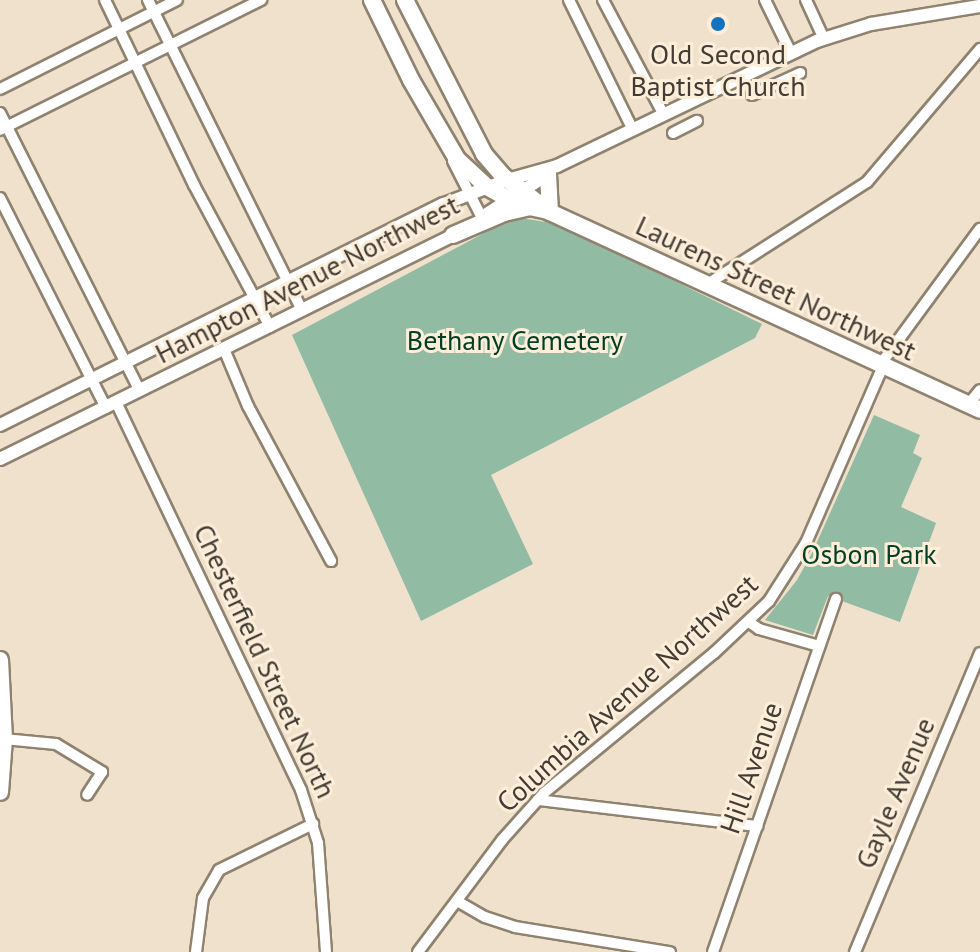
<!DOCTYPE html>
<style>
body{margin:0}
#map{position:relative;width:980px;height:952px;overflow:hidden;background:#efe1cc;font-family:"PT Sans",sans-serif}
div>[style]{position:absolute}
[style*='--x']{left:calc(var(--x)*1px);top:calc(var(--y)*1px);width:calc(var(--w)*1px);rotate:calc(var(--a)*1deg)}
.green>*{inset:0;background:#91bba2}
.roads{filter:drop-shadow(2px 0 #8f826f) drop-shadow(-2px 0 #8f826f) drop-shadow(0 2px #8f826f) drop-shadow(0 -2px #8f826f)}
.minor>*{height:10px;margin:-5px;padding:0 5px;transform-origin:5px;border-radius:5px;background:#fff}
.tertiary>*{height:12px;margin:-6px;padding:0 6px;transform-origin:6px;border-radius:6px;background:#fff}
.primary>*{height:16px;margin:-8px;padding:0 8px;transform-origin:8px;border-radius:8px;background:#fff}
.dots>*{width:22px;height:22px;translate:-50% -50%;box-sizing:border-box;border:4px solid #fceed9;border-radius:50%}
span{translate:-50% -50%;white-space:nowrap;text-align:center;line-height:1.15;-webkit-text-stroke:6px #fceed9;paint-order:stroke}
.poi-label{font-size:28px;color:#423c34}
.street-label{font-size:28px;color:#423c34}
.park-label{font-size:28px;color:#023f26}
</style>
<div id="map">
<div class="green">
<div style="clip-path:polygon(521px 218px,552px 223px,579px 234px,762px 324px,755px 338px,491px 475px,533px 564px,421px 621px,292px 335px,490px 230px)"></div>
<div style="clip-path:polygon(874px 415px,920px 435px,913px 453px,922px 458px,901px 507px,936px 523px,900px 622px,828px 596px,813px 635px,765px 620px,797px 580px,813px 551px)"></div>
</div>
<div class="roads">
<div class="minor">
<div style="--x:105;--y:0;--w:205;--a:64.3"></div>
<div style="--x:194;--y:185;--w:161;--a:61.8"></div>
<div style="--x:148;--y:0;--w:346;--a:63.6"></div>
<div style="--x:569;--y:0;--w:145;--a:63.8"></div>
<div style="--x:603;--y:0;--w:130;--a:62.1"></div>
<div style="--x:765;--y:0;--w:59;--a:63.9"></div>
<div style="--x:806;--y:0;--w:43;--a:65.2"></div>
<div style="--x:0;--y:89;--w:198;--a:-26.7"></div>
<div style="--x:752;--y:95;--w:53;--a:-24.6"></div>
<div style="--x:0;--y:113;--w:311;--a:63.3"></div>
<div style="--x:0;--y:130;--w:292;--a:-26.5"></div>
<div style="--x:673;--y:133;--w:27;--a:-27"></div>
<div style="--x:453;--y:161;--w:64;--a:63"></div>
<div style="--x:0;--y:198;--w:235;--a:63.2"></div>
<div style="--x:706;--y:285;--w:191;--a:-32.6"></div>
<div style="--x:867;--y:182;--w:175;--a:-49.6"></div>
<div style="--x:224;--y:349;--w:62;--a:67.2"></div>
<div style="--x:248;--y:406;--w:176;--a:61.8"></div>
<div style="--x:880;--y:365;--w:169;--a:-53.7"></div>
<div style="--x:116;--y:402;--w:430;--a:64.5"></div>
<div style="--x:301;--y:790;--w:56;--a:72.2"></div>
<div style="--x:318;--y:843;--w:109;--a:85.8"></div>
<div style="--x:968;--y:405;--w:19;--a:-51"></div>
<div style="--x:749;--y:622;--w:12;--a:35"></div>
<div style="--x:759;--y:629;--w:62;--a:15.8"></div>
<div style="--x:4;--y:739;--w:52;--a:5.5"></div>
<div style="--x:56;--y:744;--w:54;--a:31.3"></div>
<div style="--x:102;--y:772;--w:27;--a:123"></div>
<div style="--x:538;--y:800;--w:221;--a:6.8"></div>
<div style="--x:457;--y:901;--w:32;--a:30"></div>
<div style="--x:485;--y:917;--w:32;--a:18"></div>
<div style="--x:515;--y:927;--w:157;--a:9.2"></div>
<div style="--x:196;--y:952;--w:54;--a:-82.6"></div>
<div style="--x:203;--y:898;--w:32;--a:-60"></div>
<div style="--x:219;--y:870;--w:105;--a:-26.1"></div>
<div style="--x:418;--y:952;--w:140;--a:-53.1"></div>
<div style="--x:502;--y:840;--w:63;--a:-48.2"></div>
<div style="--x:544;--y:793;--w:220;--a:-39.5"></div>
<div style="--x:714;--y:653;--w:76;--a:-43.4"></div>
<div style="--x:769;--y:601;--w:69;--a:-57.5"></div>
<div style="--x:806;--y:543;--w:193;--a:-66.5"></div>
<div style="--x:713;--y:952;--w:374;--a:-70.8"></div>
<div style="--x:855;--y:952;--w:324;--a:-67.3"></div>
</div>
<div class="tertiary">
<div style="--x:482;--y:217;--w:81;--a:-32.9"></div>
<div style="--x:0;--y:425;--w:496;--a:-26.5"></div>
<div style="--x:444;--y:204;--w:67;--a:-20.9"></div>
<div style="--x:507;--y:180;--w:52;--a:-15.6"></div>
<div style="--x:557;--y:166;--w:288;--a:-25.7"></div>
<div style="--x:817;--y:41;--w:57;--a:-17.5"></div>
<div style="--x:871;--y:24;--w:110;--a:-9.4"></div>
<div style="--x:0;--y:459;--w:513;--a:-26.27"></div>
</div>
<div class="primary">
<div style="--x:372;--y:0;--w:89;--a:64"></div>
<div style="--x:411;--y:80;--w:91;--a:59.8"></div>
<div style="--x:457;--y:159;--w:41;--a:43"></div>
<div style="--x:487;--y:187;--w:38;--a:29"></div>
<div style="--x:520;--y:205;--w:25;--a:12"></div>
<div style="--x:405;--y:0;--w:173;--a:62.8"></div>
<div style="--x:484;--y:154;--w:29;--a:49"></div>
<div style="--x:503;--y:176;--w:59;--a:37.5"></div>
<div style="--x:550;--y:212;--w:473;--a:24.7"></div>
<div style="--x:548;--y:174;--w:38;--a:87"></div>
<div style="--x:453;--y:235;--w:56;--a:-23.3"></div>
<div style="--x:504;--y:213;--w:27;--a:-13"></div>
<div style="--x:0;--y:660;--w:79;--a:87.1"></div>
<div style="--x:4;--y:739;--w:53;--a:94.3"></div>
</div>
</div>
<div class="dots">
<div style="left:718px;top:24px;background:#1572be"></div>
</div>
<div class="poi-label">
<span style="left:718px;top:70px">Old Second<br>Baptist Church</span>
</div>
<div class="street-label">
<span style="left:307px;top:279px;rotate:-27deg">Hampton Avenue Northwest</span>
<span style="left:776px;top:288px;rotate:25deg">Laurens Street Northwest</span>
<span style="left:265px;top:661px;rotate:65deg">Chesterfield Street North</span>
<span style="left:627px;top:693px;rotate:-42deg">Columbia Avenue Northwest</span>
<span style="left:751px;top:768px;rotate:-71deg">Hill Avenue</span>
<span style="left:895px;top:793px;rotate:-67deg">Gayle Avenue</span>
</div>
<div class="park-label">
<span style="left:515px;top:340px">Bethany Cemetery</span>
<span style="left:869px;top:554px">Osbon Park</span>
</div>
</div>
